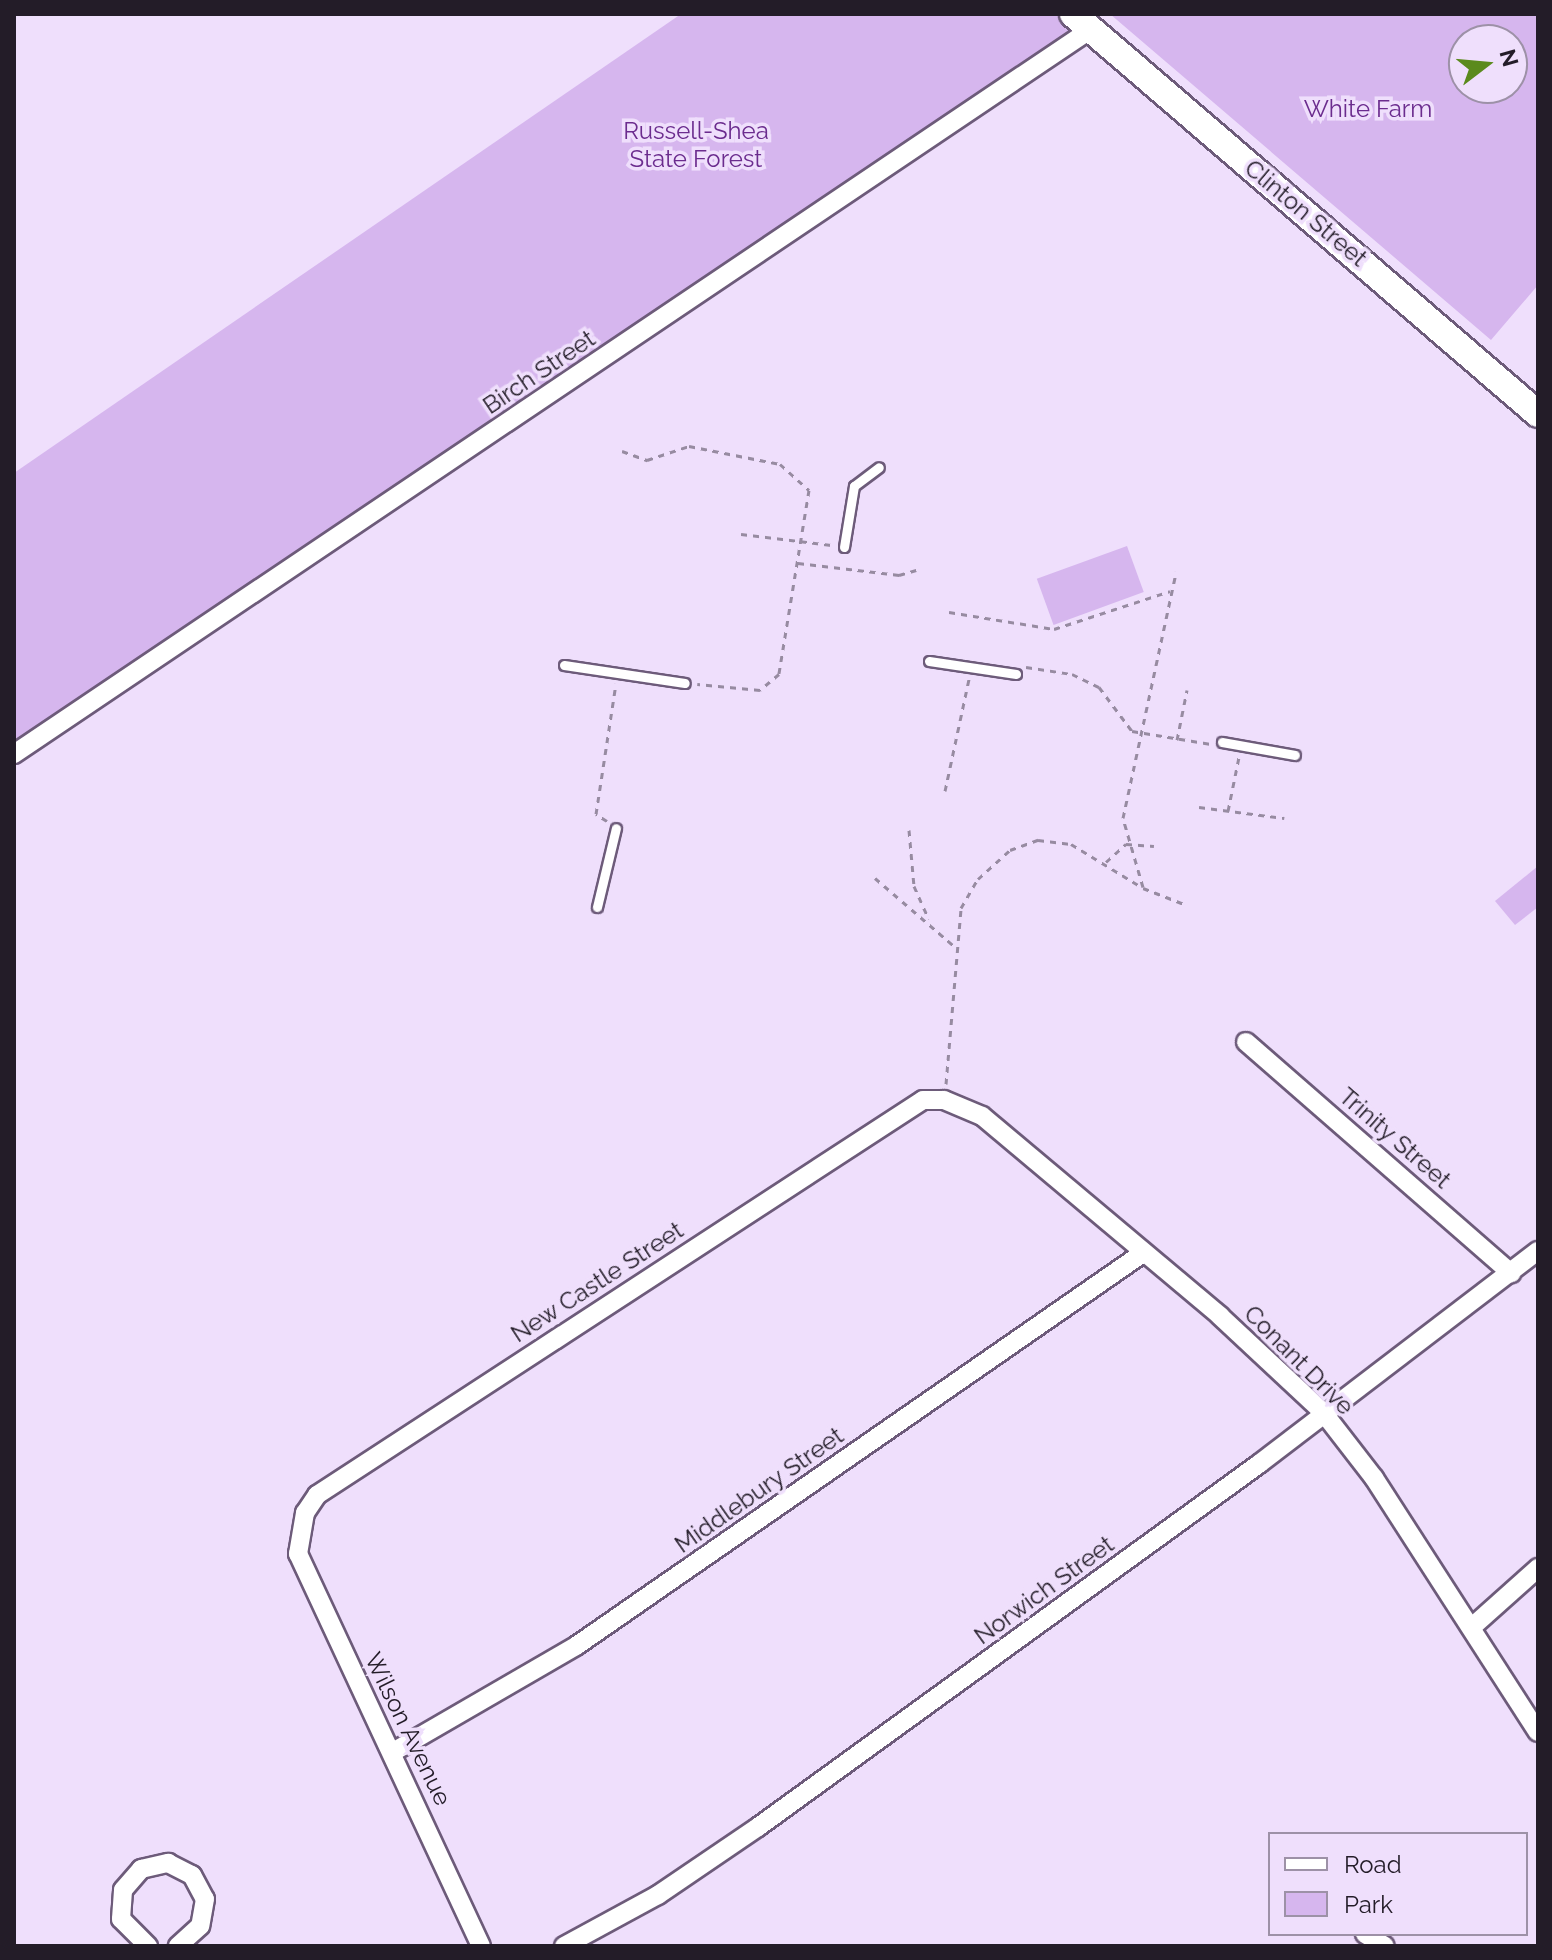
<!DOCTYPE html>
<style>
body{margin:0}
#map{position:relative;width:1552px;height:1960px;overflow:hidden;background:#efdffc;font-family:Raleway,sans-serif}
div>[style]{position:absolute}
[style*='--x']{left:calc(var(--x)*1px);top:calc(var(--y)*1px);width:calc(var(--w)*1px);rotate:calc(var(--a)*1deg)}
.green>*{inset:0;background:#d6b6ee;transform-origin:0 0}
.path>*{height:3px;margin-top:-1.5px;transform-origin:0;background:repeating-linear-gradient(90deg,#978ba1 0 6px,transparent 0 12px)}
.roads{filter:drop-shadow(2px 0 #6d5b7a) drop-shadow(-2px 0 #6d5b7a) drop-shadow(0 2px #6d5b7a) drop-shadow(0 -2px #6d5b7a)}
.service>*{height:9px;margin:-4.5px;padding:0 4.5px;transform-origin:4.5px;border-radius:4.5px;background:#fff}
.minor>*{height:18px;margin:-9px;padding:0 9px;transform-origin:9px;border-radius:9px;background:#fff}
.secondary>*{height:26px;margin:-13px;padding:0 13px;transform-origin:13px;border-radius:13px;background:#fff}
span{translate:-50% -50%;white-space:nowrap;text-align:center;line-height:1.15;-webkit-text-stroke:7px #efdffc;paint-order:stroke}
.park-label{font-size:24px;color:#6b2c8e}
.street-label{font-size:24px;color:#231c28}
.frame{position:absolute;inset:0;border:16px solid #231c28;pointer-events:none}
.legend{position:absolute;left:1268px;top:1832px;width:260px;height:104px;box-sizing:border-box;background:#efdffc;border:2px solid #9d91a7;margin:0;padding:10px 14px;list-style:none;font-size:24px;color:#231c28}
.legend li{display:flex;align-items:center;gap:16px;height:40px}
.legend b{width:40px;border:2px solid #9d91a7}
.north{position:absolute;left:1448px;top:24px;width:80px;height:80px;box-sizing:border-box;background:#efdffc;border:2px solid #9d91a7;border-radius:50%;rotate:74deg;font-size:22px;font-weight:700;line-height:32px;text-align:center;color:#231c28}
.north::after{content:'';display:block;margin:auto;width:28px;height:36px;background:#5b8a1d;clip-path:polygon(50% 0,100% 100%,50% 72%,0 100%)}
</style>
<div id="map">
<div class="green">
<div style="clip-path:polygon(681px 14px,1064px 14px,1075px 27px,14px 743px,14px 473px)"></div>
<div style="clip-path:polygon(evenodd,1110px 14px,1538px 14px,1538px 285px,1491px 340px,1110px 14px,1464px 40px,1512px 40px,1512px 88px,1464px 88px,1464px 40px)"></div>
<div style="left:1127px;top:546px;width:49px;height:96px;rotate:70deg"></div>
<div style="clip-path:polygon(1538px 866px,1538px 907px,1515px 925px,1495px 901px)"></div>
</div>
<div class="path">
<div style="--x:622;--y:451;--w:27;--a:20"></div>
<div style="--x:647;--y:460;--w:44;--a:-18.4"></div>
<div style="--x:689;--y:446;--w:93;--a:11.2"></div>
<div style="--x:780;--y:464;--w:39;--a:42"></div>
<div style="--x:809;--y:490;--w:186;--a:99.3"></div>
<div style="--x:779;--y:674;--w:25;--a:140"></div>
<div style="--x:760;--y:690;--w:63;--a:-174.6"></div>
<div style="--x:741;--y:534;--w:91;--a:7"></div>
<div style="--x:798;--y:563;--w:102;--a:6.8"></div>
<div style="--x:899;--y:575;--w:18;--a:-16"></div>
<div style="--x:949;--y:612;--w:106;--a:9.2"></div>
<div style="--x:1054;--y:629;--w:122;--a:-18.1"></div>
<div style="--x:1026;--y:667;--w:47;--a:8.7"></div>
<div style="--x:1072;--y:674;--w:30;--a:26"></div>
<div style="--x:1099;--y:687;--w:55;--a:53.1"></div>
<div style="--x:1132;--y:731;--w:80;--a:9.3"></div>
<div style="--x:1177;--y:740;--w:51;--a:-78.7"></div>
<div style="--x:945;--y:791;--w:115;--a:-77.9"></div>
<div style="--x:1199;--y:807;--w:86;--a:7.4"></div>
<div style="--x:1228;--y:811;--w:55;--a:-78.5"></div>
<div style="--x:607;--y:821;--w:13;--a:-148"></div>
<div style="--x:596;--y:814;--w:132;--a:-81.3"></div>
<div style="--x:909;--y:830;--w:56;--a:84.9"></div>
<div style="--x:914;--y:886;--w:36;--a:66"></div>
<div style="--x:1106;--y:862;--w:27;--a:-42"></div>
<div style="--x:1126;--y:844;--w:28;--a:4"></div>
<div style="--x:875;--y:878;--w:104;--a:40.7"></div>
<div style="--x:1143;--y:887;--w:72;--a:-106.2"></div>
<div style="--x:1123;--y:818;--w:252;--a:-77.8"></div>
<div style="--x:946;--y:1084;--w:177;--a:-85.1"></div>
<div style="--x:961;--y:908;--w:34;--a:-60"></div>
<div style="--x:978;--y:879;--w:43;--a:-42.2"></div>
<div style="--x:1010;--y:850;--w:30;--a:-20"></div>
<div style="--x:1038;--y:840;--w:33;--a:7"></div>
<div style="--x:1071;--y:844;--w:84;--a:31.4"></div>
<div style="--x:1143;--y:888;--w:44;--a:21.3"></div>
</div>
<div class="roads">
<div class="service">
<div style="--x:844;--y:547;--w:62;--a:-80.7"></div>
<div style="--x:854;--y:486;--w:31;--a:-37"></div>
<div style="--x:929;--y:661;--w:88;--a:8.5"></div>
<div style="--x:564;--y:665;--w:122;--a:8.5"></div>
<div style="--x:1222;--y:742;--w:74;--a:10.1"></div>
<div style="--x:597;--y:907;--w:81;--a:-76.5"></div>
</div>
<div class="minor">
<div style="--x:14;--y:754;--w:1297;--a:-33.94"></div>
<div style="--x:1246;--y:1042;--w:352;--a:41.1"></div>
<div style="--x:1472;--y:1627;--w:89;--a:-41.8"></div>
<div style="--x:393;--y:1752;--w:211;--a:-30.1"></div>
<div style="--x:576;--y:1646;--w:690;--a:-34.73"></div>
<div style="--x:1365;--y:1934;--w:23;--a:31"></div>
<div style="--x:148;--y:1946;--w:38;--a:-135"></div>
<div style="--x:121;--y:1919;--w:29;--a:-86"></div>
<div style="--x:123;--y:1890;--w:28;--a:-49"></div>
<div style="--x:141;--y:1869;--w:28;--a:-13"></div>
<div style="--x:168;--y:1863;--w:27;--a:27"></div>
<div style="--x:192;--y:1875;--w:27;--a:62"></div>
<div style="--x:205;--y:1899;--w:27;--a:100"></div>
<div style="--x:200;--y:1926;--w:30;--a:138"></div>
<div style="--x:481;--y:1946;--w:433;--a:-115"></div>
<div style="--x:298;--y:1554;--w:42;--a:-80.3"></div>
<div style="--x:305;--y:1513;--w:22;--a:-56"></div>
<div style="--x:317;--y:1495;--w:723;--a:-33.1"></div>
<div style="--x:923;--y:1100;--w:21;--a:0"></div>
<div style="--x:944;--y:1100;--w:41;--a:22.8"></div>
<div style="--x:982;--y:1116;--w:311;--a:40"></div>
<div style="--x:1220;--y:1316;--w:141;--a:43"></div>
<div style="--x:1323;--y:1412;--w:83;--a:52.3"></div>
<div style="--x:1374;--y:1478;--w:302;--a:57.2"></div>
<div style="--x:564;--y:1946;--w:107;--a:-28.5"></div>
<div style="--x:658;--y:1895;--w:121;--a:-34.2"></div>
<div style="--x:758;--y:1827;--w:619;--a:-35.93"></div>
<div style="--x:1259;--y:1464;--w:351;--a:-37.4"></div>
</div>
<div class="secondary">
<div style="--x:1073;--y:14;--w:613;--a:40.7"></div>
</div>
</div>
<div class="park-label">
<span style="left:1368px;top:109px">White Farm</span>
<span style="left:696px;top:145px">Russell-Shea<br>State Forest</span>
</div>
<div class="street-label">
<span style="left:1306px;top:213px;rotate:40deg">Clinton Street</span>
<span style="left:539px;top:372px;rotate:-34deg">Birch Street</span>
<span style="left:1395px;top:1138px;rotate:41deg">Trinity Street</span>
<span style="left:597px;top:1282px;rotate:-33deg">New Castle Street</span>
<span style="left:1299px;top:1360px;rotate:45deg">Conant Drive</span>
<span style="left:759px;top:1490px;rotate:-35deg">Middlebury Street</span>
<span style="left:1044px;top:1590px;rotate:-36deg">Norwich Street</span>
<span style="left:408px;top:1729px;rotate:64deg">Wilson Avenue</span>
</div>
<div class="frame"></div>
<ul class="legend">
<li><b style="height:10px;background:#fff"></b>Road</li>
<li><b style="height:22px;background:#d6b6ee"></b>Park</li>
</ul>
<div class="north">N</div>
</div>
